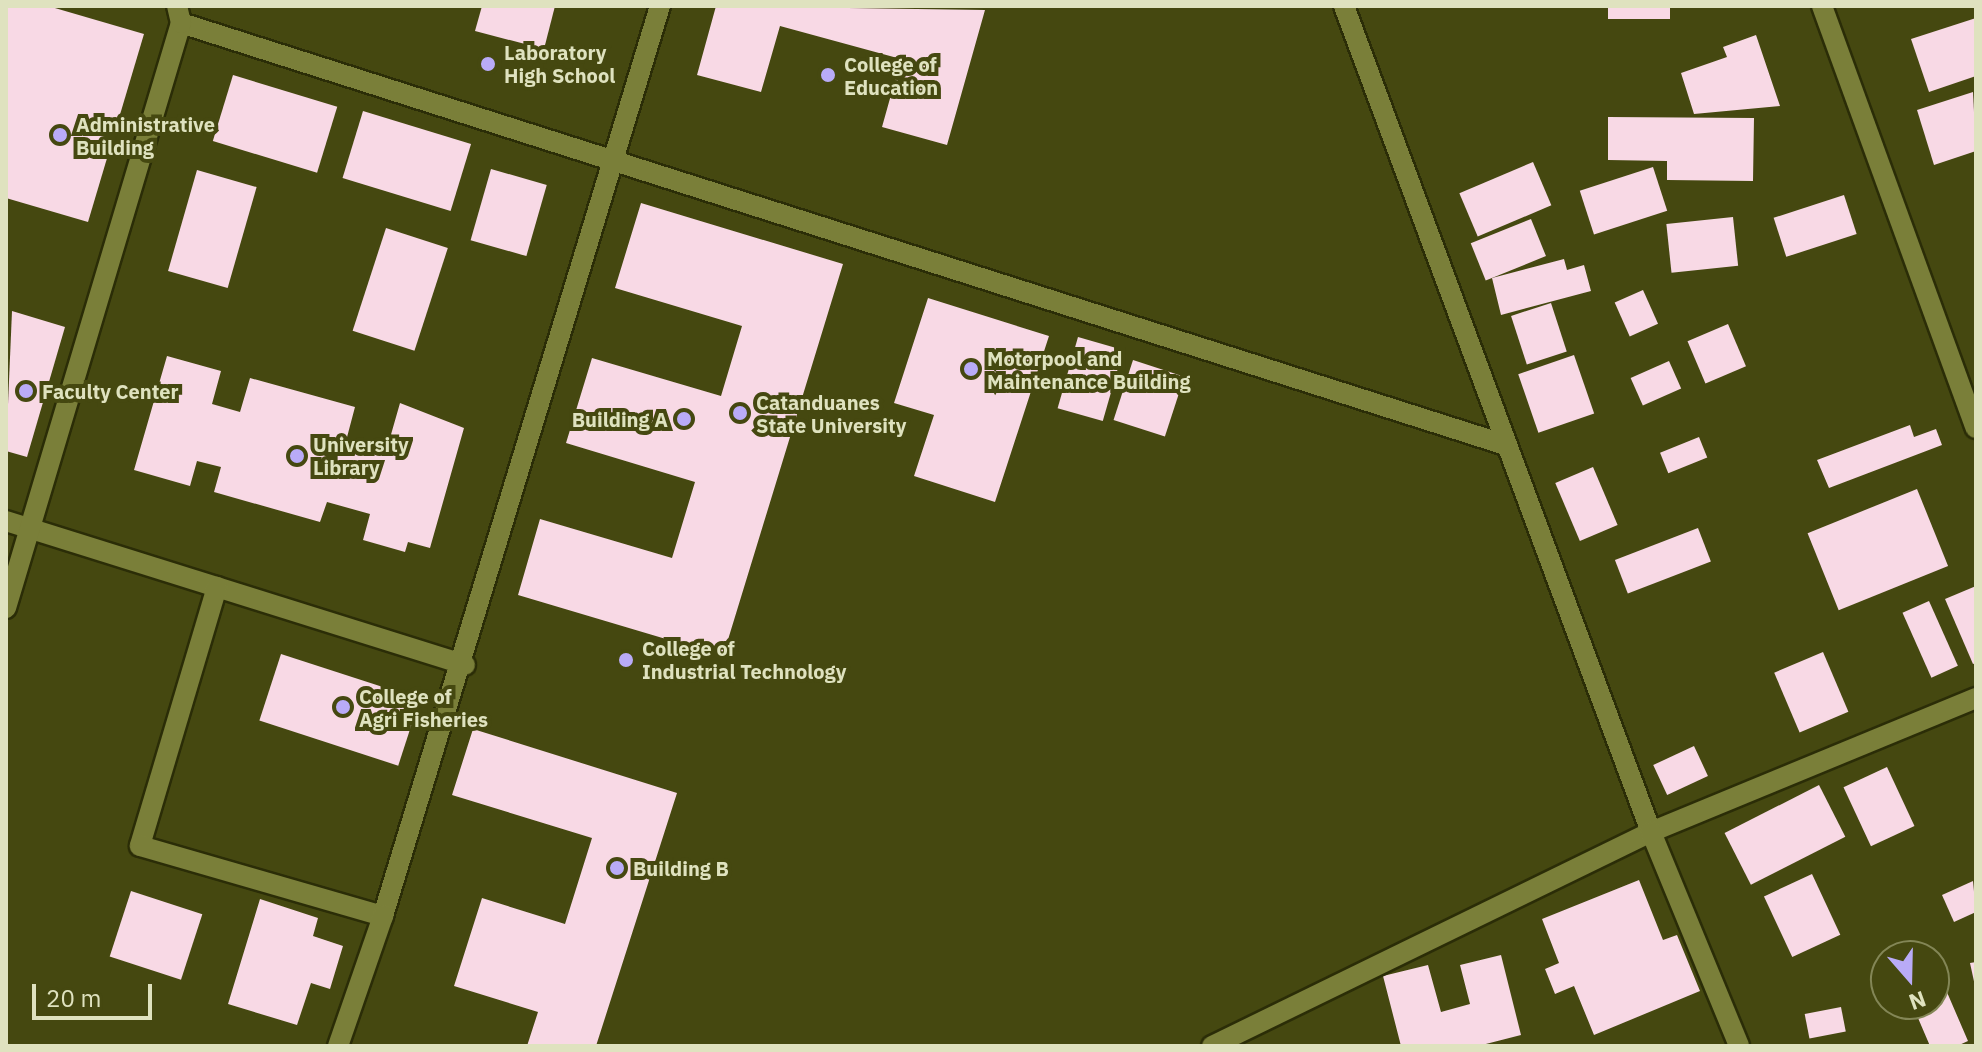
<!DOCTYPE html>
<style>
body{margin:0}
#map{position:relative;width:1982px;height:1052px;overflow:hidden;background:#454810;font-family:"IBM Plex Sans",sans-serif}
div>[style]{position:absolute}
[style*='--x']{left:calc(var(--x)*1px);top:calc(var(--y)*1px);width:calc(var(--w)*1px);rotate:calc(var(--a)*1deg)}
.building>*{inset:0;background:#f8d9e5;transform-origin:0 0}
.roads{filter:drop-shadow(2px 0 #2b2d07) drop-shadow(-2px 0 #2b2d07) drop-shadow(0 2px #2b2d07) drop-shadow(0 -2px #2b2d07)}
.lane>*{height:20px;margin:-10px;padding:0 10px;transform-origin:10px;border-radius:10px;background:#7a7f39}
.street>*{height:20px;margin:-10px;padding:0 10px;transform-origin:10px;border-radius:10px;background:#7a7f39}
.secondary>*{height:20px;margin:-10px;padding:0 10px;transform-origin:10px;border-radius:10px;background:#7a7f39}
.dots>*{width:22px;height:22px;translate:-50% -50%;box-sizing:border-box;border:4px solid #454810;border-radius:50%}
span{translate:-50% -50%;white-space:nowrap;text-align:center;line-height:1.15;-webkit-text-stroke:8px #454810;paint-order:stroke}
.poi-label{font-size:20px;color:#dfe2bf;font-weight:700}
.left{translate:0 -50%;text-align:left}
.right{translate:-100% -50%;text-align:right}
.frame{position:absolute;inset:0;border:8px solid #dfe2bf;pointer-events:none}
.north{position:absolute;left:1870px;top:940px;width:80px;height:80px;box-sizing:border-box;background:#454810;border:2px solid #838656;border-radius:50%;rotate:160deg;font-size:22px;font-weight:700;line-height:32px;text-align:center;color:#dfe2bf}
.north::after{content:'';display:block;margin:auto;width:28px;height:36px;background:#b9abf7;clip-path:polygon(50% 0,100% 100%,50% 72%,0 100%)}
.scale{position:absolute;left:32px;top:984px;width:120px;height:36px;box-sizing:border-box;border:4px solid #dfe2bf;border-top:0;padding-left:10px;font-size:24px;line-height:28px;white-space:nowrap;color:#dfe2bf;-webkit-text-stroke:6px #454810;paint-order:stroke}
</style>
<div id="map">
<div class="building">
<div style="clip-path:polygon(6px 6px,48px 6px,144px 34px,88px 222px,6px 198px)"></div>
<div style="clip-path:polygon(482px 6px,555px 6px,544px 49px,475px 31px)"></div>
<div style="clip-path:polygon(716px 6px,985px 10px,947px 145px,882px 127px,901px 59px,780px 26px,761px 92px,697px 75px)"></div>
<div style="left:1608px;top:6px;width:62px;height:13px"></div>
<div style="clip-path:polygon(1976px 18px,1976px 76px,1929px 92px,1911px 39px)"></div>
<div style="clip-path:polygon(1756px 35px,1780px 106px,1694px 114px,1681px 73px,1727px 57px,1723px 47px)"></div>
<div style="left:233px;top:75px;width:109px;height:69px;rotate:17deg"></div>
<div style="clip-path:polygon(1973px 92px,1976px 151px,1934px 165px,1917px 110px)"></div>
<div style="left:363px;top:111px;width:113px;height:70px;rotate:17deg"></div>
<div style="clip-path:polygon(1608px 117px,1754px 118px,1753px 181px,1667px 180px,1667px 161px,1608px 160px)"></div>
<div style="left:1533px;top:162px;width:47px;height:80px;rotate:67deg"></div>
<div style="left:1653px;top:167px;width:46px;height:77px;rotate:72deg"></div>
<div style="left:491px;top:169px;width:58px;height:74px;rotate:16deg"></div>
<div style="left:197px;top:170px;width:62px;height:105px;rotate:16deg"></div>
<div style="left:1844px;top:195px;width:41px;height:74px;rotate:72deg"></div>
<div style="clip-path:polygon(641px 203px,843px 264px,723px 656px,518px 595px,540px 519px,672px 558px,695px 482px,566px 443px,592px 358px,721px 396px,742px 326px,615px 288px)"></div>
<div style="left:1733px;top:217px;width:49px;height:67px;rotate:84deg"></div>
<div style="left:1531px;top:219px;width:40px;height:65px;rotate:68deg"></div>
<div style="left:386px;top:228px;width:65px;height:108px;rotate:18deg"></div>
<div style="clip-path:polygon(1564px 259px,1567px 270px,1584px 265px,1591px 291px,1501px 315px,1492px 278px)"></div>
<div style="left:1643px;top:290px;width:37px;height:31px;rotate:66deg"></div>
<div style="clip-path:polygon(928px 298px,1049px 336px,995px 502px,914px 476px,934px 415px,894px 403px)"></div>
<div style="left:1551px;top:303px;width:51px;height:42px;rotate:72deg"></div>
<div style="clip-path:polygon(12px 311px,65px 327px,27px 457px,6px 451px)"></div>
<div style="left:1728px;top:324px;width:46px;height:44px;rotate:67deg"></div>
<div style="left:1078px;top:337px;width:47px;height:74px;rotate:16deg"></div>
<div style="left:1574px;top:355px;width:62px;height:59px;rotate:71deg"></div>
<div style="clip-path:polygon(167px 356px,221px 371px,212px 404px,240px 412px,250px 378px,355px 407px,346px 441px,386px 452px,400px 403px,464px 428px,430px 548px,408px 542px,405px 552px,363px 540px,370px 514px,327px 502px,320px 522px,214px 492px,221px 467px,197px 461px,190px 486px,134px 470px)"></div>
<div style="left:1133px;top:360px;width:54px;height:63px;rotate:18deg"></div>
<div style="left:1669px;top:361px;width:30px;height:42px;rotate:66deg"></div>
<div style="clip-path:polygon(1910px 425px,1914px 437px,1936px 429px,1942px 445px,1829px 488px,1817px 460px)"></div>
<div style="left:1699px;top:437px;width:22px;height:42px;rotate:68deg"></div>
<div style="left:1593px;top:467px;width:63px;height:41px;rotate:67deg"></div>
<div style="left:1917px;top:489px;width:83px;height:118px;rotate:68deg"></div>
<div style="left:1698px;top:528px;width:36px;height:89px;rotate:69deg"></div>
<div style="clip-path:polygon(1976px 586px,1976px 663px,1973px 664px,1945px 599px)"></div>
<div style="left:1929px;top:601px;width:71px;height:29px;rotate:66deg"></div>
<div style="left:1823px;top:652px;width:65px;height:53px;rotate:67deg"></div>
<div style="left:281px;top:654px;width:146px;height:70px;rotate:18deg"></div>
<div style="clip-path:polygon(473px 729px,677px 793px,596px 1046px,527px 1046px,538px 1012px,454px 986px,482px 898px,565px 924px,592px 838px,452px 795px)"></div>
<div style="left:1694px;top:746px;width:33px;height:45px;rotate:65deg"></div>
<div style="left:1887px;top:767px;width:65px;height:48px;rotate:65deg"></div>
<div style="left:1819px;top:785px;width:58px;height:106px;rotate:63deg"></div>
<div style="left:1812px;top:874px;width:67px;height:53px;rotate:65deg"></div>
<div style="clip-path:polygon(1639px 880px,1663px 940px,1677px 935px,1700px 991px,1594px 1035px,1574px 986px,1555px 994px,1545px 969px,1559px 963px,1542px 919px)"></div>
<div style="clip-path:polygon(1973px 881px,1976px 912px,1954px 922px,1942px 895px)"></div>
<div style="left:131px;top:891px;width:75px;height:69px;rotate:18deg"></div>
<div style="clip-path:polygon(260px 899px,318px 918px,313px 936px,343px 946px,330px 989px,311px 983px,297px 1025px,228px 1004px)"></div>
<div style="clip-path:polygon(1501px 955px,1521px 1035px,1478px 1046px,1401px 1046px,1383px 976px,1428px 965px,1441px 1012px,1470px 1004px,1460px 965px)"></div>
<div style="clip-path:polygon(1976px 962px,1976px 986px,1975px 986px,1970px 963px)"></div>
<div style="clip-path:polygon(1940px 976px,1968px 1041px,1957px 1046px,1930px 1046px,1912px 1004px,1934px 1004px)"></div>
<div style="left:1841px;top:1007px;width:25px;height:37px;rotate:79deg"></div>
</div>
<div class="roads">
<div class="lane">
<div style="--x:181;--y:23;--w:1391;--a:17.67"></div>
<div style="--x:6;--y:521;--w:481;--a:17.4"></div>
<div style="--x:217;--y:587;--w:270;--a:106.6"></div>
<div style="--x:140;--y:846;--w:253;--a:16.1"></div>
<div style="--x:383;--y:916;--w:951;--a:-73.07"></div>
<div style="--x:6;--y:608;--w:611;--a:-73.35"></div>
<div style="--x:181;--y:23;--w:17;--a:-103"></div>
<div style="--x:338;--y:1046;--w:138;--a:-70.9"></div>
</div>
<div class="street">
<div style="--x:1822;--y:6;--w:449;--a:70"></div>
<div style="--x:1212;--y:1046;--w:488;--a:-26"></div>
<div style="--x:1651;--y:832;--w:352;--a:-22.4"></div>
</div>
<div class="secondary">
<div style="--x:1344;--y:6;--w:881;--a:69.61"></div>
<div style="--x:1651;--y:832;--w:231;--a:67.6"></div>
</div>
</div>
<div class="dots">
<div style="left:488px;top:64px;background:#b9abf7"></div>
<div style="left:828px;top:75px;background:#b9abf7"></div>
<div style="left:60px;top:135px;background:#b9abf7"></div>
<div style="left:971px;top:369px;background:#b9abf7"></div>
<div style="left:26px;top:391px;background:#b9abf7"></div>
<div style="left:740px;top:413px;background:#b9abf7"></div>
<div style="left:684px;top:419px;background:#b9abf7"></div>
<div style="left:297px;top:456px;background:#b9abf7"></div>
<div style="left:626px;top:660px;background:#b9abf7"></div>
<div style="left:343px;top:707px;background:#b9abf7"></div>
<div style="left:617px;top:868px;background:#b9abf7"></div>
</div>
<div class="poi-label">
<span class="left" style="left:504px;top:64px">Laboratory<br>High School</span>
<span class="left" style="left:844px;top:76px">College of<br>Education</span>
<span class="left" style="left:76px;top:136px">Administrative<br>Building</span>
<span class="left" style="left:987px;top:370px">Motorpool and<br>Maintenance Building</span>
<span class="left" style="left:42px;top:391px">Faculty Center</span>
<span class="left" style="left:756px;top:414px">Catanduanes<br>State University</span>
<span class="right" style="left:668px;top:419px">Building A</span>
<span class="left" style="left:313px;top:456px">University<br>Library</span>
<span class="left" style="left:642px;top:660px">College of<br>Industrial Technology</span>
<span class="left" style="left:359px;top:708px">College of<br>Agri Fisheries</span>
<span class="left" style="left:633px;top:868px">Building B</span>
</div>
<div class="frame"></div>
<div class="north">N</div>
<div class="scale">20 m</div>
</div>
